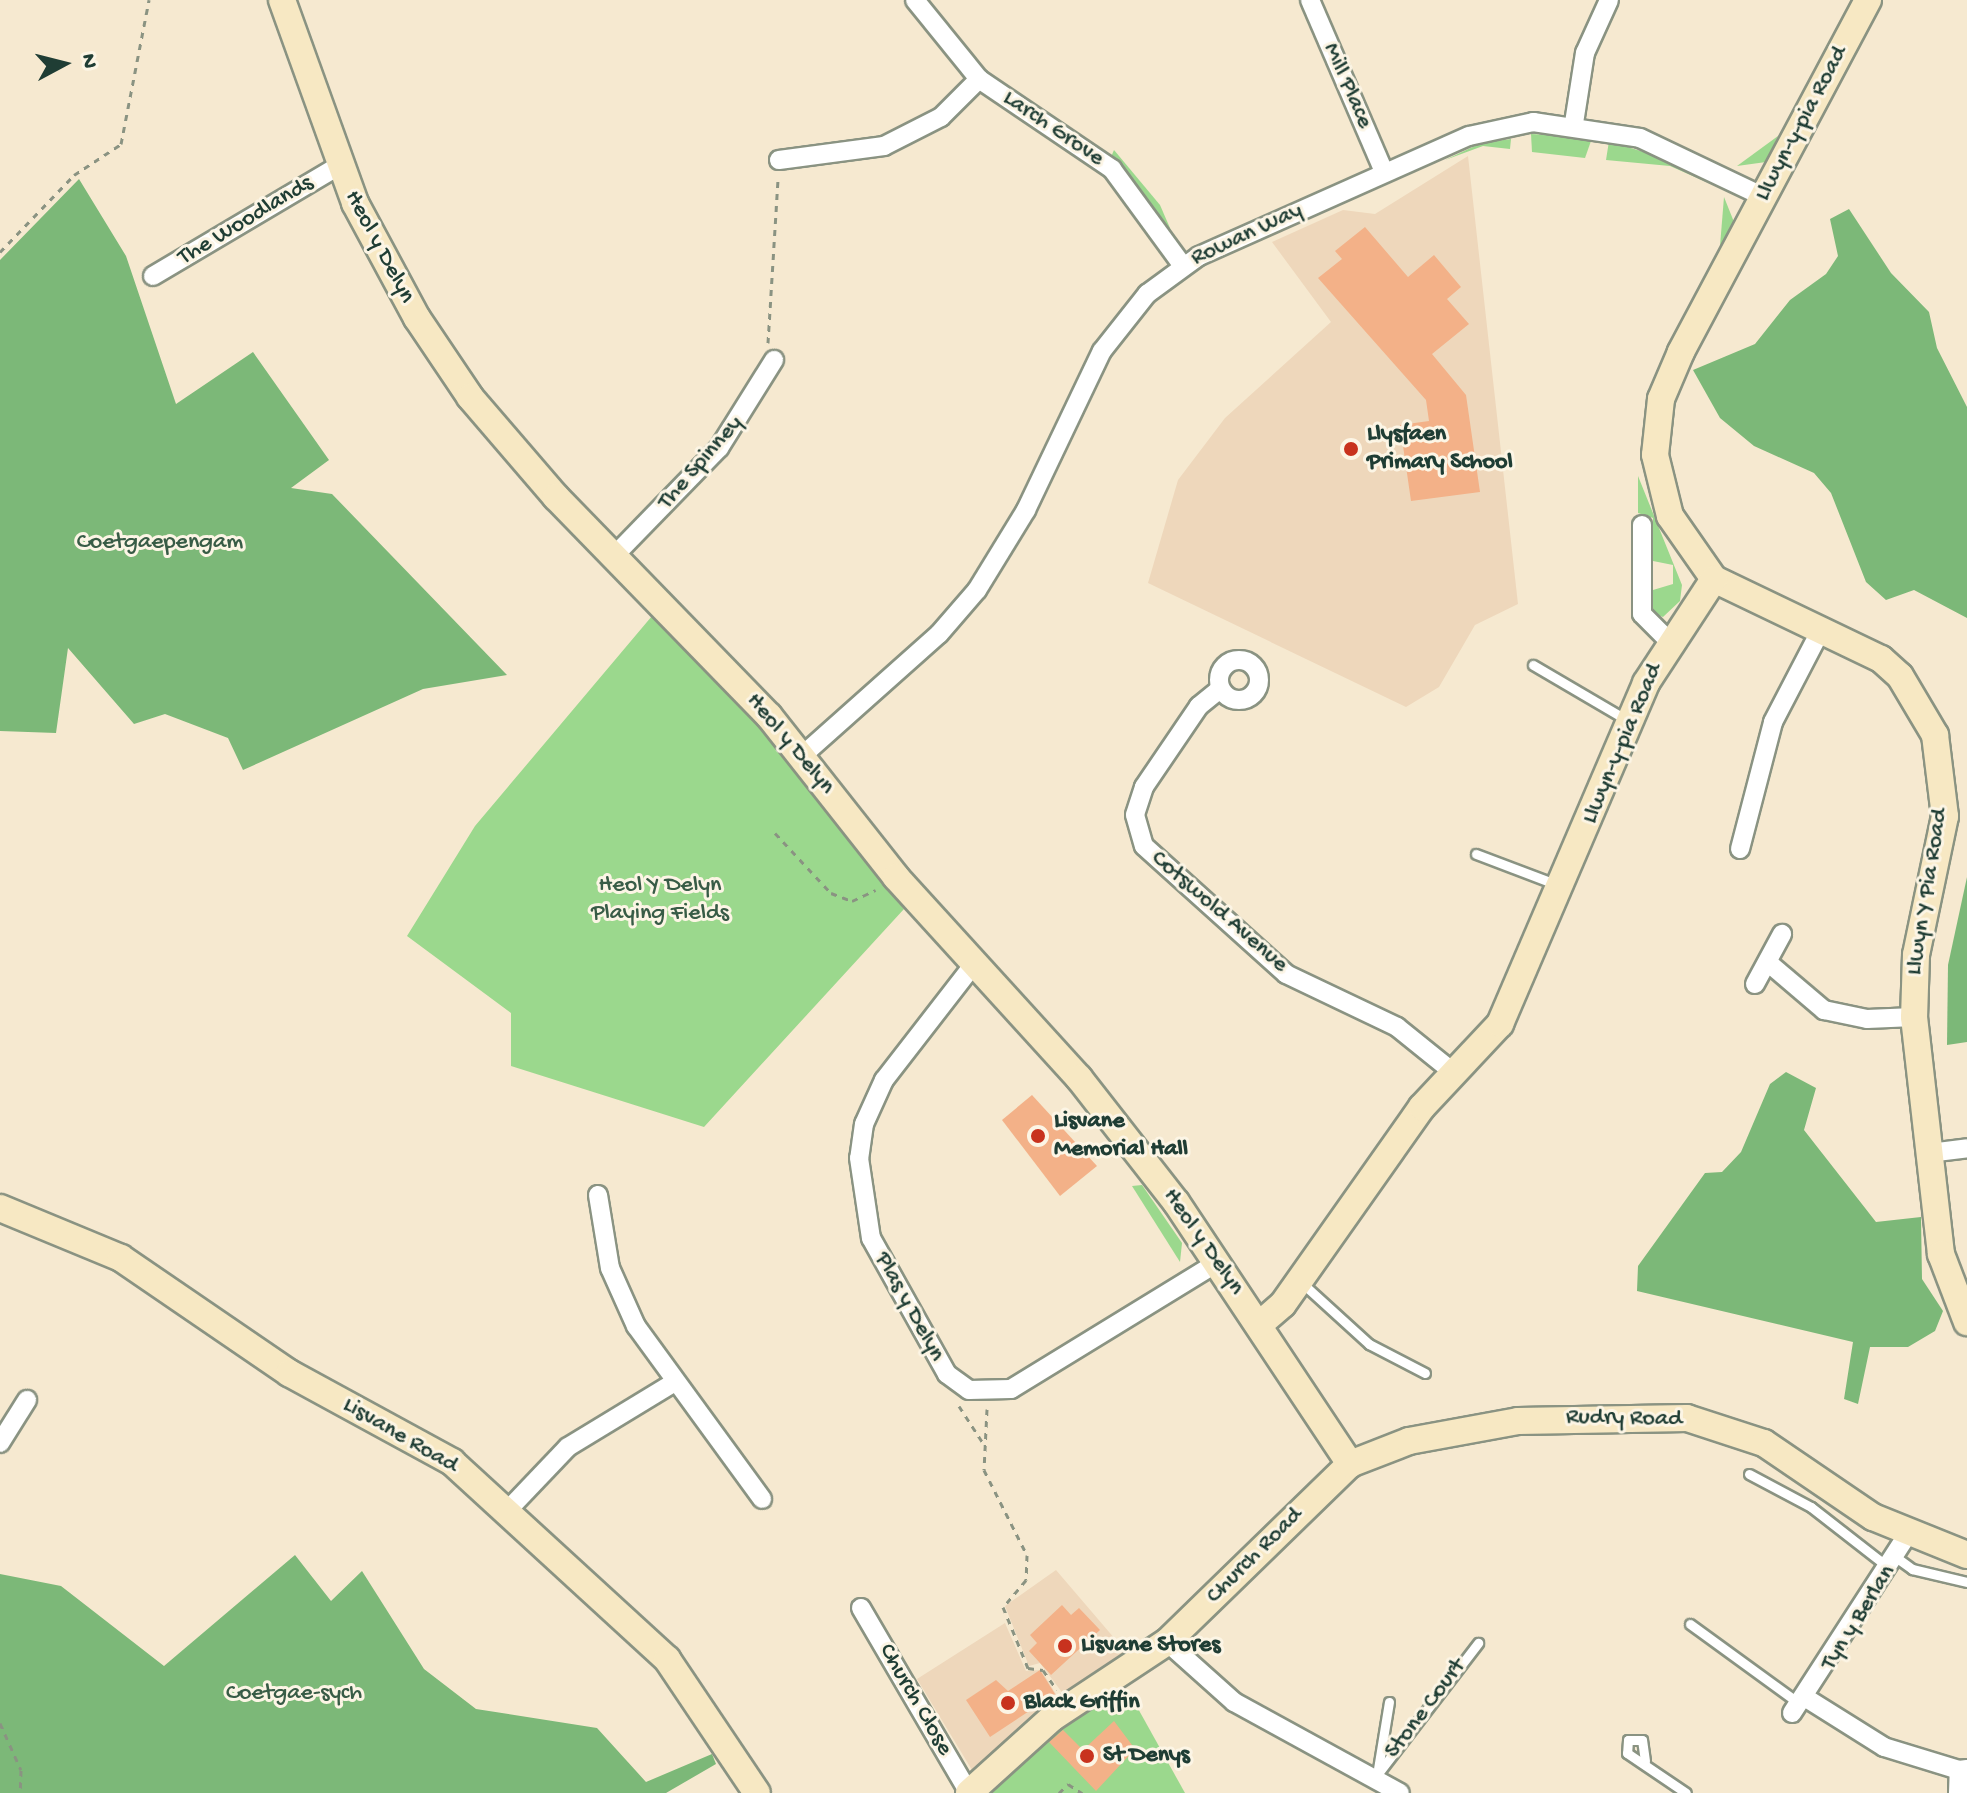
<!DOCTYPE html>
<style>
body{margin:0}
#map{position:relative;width:1967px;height:1793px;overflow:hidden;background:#f6e9d0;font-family:"Gochi Hand",sans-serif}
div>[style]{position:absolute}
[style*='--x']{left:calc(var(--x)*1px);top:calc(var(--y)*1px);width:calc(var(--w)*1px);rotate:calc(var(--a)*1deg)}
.built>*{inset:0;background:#eed7bb}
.green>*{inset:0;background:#9bd88d}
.forest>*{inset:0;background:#7cb878}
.building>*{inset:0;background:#f3b188}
.path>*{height:3px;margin-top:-1.5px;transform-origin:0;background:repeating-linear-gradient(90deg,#8a9382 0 6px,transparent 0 12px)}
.roads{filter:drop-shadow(2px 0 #8a9382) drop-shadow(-2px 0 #8a9382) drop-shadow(0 2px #8a9382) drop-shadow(0 -2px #8a9382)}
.lane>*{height:9px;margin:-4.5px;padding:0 4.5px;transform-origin:4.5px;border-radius:4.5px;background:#fff}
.street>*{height:18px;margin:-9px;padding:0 9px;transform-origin:9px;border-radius:9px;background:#fff}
.street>.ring{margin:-9px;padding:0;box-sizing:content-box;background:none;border:18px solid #fff;border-radius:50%}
.secondary>*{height:26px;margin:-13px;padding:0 13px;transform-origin:13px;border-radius:13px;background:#f7e8c3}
.dots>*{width:22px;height:22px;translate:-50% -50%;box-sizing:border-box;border:4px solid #fcf5e5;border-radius:50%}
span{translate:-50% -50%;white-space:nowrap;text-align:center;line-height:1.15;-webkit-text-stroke:6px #fcf5e5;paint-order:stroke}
.street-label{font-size:24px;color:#1f3d34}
.poi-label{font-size:24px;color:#1f3d34;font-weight:700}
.left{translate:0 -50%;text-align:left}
.park-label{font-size:24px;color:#385c46}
.north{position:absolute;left:24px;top:24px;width:80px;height:80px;-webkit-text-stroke:6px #fcf5e5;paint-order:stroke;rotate:83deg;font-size:22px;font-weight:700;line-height:32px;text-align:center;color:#1f3d34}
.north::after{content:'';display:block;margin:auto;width:28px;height:36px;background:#1f3d34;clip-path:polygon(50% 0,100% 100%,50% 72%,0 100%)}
</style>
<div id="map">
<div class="built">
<div style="clip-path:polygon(1468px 156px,1518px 604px,1475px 625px,1439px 687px,1406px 707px,1148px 583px,1178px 480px,1225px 418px,1331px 322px,1272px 242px,1343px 210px,1375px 214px)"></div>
<div style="clip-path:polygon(1056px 1570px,1127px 1653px,1064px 1695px,1040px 1663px,1029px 1666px,1005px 1606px)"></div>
<div style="clip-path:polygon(1005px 1623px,1026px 1671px,1041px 1670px,1059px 1699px,972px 1770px,917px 1679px)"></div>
</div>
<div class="green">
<div style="clip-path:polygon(1531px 134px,1590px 137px,1591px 141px,1585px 158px,1532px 152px)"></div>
<div style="clip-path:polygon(1778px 136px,1766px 162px,1737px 166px)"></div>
<div style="clip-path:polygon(1511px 139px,1510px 149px,1483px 146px,1445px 160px,1481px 143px)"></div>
<div style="clip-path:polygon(1609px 141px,1653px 155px,1713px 185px,1670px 166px,1606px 160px)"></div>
<div style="clip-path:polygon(1114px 150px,1160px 205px,1173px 235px,1111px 157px)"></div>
<div style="clip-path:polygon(1724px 197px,1734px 222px,1722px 247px,1720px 246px)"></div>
<div style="clip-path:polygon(1638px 476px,1682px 585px,1680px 601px,1663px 617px,1652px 613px,1653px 590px,1673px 584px,1673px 565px,1653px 561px,1653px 518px,1638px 513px)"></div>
<div style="clip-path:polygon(652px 616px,773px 741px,904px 909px,704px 1127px,511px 1066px,511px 1013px,407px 936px,475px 826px)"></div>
<div style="clip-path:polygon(1142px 1185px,1182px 1243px,1180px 1262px,1132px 1186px)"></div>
<div style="clip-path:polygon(1107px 1693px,1131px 1696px,1185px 1793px,982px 1793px)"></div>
</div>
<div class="forest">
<div style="clip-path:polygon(79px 179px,126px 256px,176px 404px,253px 352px,329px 460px,291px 488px,332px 494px,507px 675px,423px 689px,243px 770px,228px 738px,165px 714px,134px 724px,68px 648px,56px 733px,0 731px,0 260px)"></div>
<div style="clip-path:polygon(1849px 209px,1891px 273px,1929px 312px,1937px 348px,1967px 407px,1967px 618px,1914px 590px,1886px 600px,1866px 582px,1831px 493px,1814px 473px,1754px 446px,1720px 418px,1693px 370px,1755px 344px,1790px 300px,1826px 274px,1838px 256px,1830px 219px)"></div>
<div style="clip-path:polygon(1967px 877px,1967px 1042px,1947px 1045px,1948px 965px)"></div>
<div style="clip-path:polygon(1786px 1072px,1816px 1088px,1804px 1130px,1876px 1222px,1921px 1217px,1922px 1279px,1943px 1311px,1935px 1331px,1908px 1347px,1870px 1347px,1858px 1404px,1844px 1399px,1853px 1342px,1637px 1291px,1638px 1266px,1705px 1173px,1722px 1172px,1741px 1152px,1770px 1084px)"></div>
<div style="clip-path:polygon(295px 1555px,331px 1601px,362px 1571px,424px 1669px,476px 1709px,597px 1728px,646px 1782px,712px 1754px,716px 1764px,666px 1793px,0 1793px,0 1574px,61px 1586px,164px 1666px)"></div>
</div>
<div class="building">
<div style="clip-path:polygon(1365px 227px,1408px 277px,1434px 255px,1461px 287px,1447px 299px,1469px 324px,1432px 354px,1466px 395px,1480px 492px,1411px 501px,1400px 425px,1429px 421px,1426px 400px,1318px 278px,1342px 259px,1335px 251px)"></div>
<div style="clip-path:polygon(1032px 1095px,1097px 1166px,1060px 1196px,1002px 1120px)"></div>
<div style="clip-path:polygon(1062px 1605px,1071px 1615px,1079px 1608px,1100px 1630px,1051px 1675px,1029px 1651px,1037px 1643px,1030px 1635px)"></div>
<div style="clip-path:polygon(1040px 1670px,1055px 1694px,990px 1737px,966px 1700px,996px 1680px,1008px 1691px)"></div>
<div style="clip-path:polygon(1114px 1721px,1135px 1749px,1096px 1791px,1049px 1742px,1063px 1730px,1083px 1750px)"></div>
</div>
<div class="path">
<div style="--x:0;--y:252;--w:107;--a:-46.1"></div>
<div style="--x:74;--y:175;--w:56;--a:-33.4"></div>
<div style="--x:121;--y:144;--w:147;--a:-79"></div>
<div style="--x:768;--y:343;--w:164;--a:-86.5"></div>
<div style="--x:775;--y:833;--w:82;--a:47"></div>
<div style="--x:831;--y:893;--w:22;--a:21"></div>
<div style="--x:852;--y:901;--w:26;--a:-25"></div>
<div style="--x:959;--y:1406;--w:48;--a:57"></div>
<div style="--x:987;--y:1409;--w:61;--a:92.8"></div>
<div style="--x:984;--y:1470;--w:95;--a:63.2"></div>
<div style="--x:1027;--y:1555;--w:25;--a:92"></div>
<div style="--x:1026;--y:1580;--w:35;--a:130"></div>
<div style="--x:1003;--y:1607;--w:66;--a:67.7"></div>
<div style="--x:1028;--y:1668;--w:15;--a:8"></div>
<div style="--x:1043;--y:1670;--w:24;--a:55"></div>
<div style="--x:0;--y:1723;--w:51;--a:65.9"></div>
<div style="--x:21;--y:1770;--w:23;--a:92"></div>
<div style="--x:1059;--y:1793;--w:13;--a:-45"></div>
<div style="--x:1068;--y:1784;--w:17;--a:33"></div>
</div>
<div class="roads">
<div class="lane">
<div style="--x:1533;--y:665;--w:109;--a:30.3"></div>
<div style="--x:1476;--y:854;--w:88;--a:20.7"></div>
<div style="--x:1302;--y:1283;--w:91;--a:42.3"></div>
<div style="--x:1369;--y:1344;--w:63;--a:27.4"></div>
<div style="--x:1749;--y:1474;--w:70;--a:28"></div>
<div style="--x:1811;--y:1507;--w:98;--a:37.9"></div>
<div style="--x:1897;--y:1558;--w:19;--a:36"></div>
<div style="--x:1912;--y:1569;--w:57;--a:13.3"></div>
<div style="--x:1690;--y:1624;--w:136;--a:36"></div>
<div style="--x:1645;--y:1761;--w:21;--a:-98"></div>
<div style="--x:1642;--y:1740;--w:14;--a:180"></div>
<div style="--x:1628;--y:1740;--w:13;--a:94"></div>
<div style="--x:1627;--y:1753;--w:71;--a:34.1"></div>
<div style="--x:1378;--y:1769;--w:68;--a:-80.7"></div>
<div style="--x:1376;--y:1776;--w:168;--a:-52.5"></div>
</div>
<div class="street">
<div style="--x:915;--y:0;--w:102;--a:51"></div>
<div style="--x:979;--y:79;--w:161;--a:34.1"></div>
<div style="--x:1112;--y:169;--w:120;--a:53.8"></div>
<div style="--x:1310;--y:0;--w:187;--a:66.7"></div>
<div style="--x:1574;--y:123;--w:71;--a:-81.1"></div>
<div style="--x:1585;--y:53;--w:58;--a:-65.6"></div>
<div style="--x:779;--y:160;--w:106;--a:-7.6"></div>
<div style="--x:884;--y:146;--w:64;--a:-27"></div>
<div style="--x:941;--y:117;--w:54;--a:-45"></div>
<div style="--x:153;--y:276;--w:215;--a:-30.7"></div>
<div style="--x:1642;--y:525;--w:89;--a:90"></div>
<div style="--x:1642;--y:614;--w:38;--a:45"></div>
<div style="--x:614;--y:556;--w:151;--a:-45.8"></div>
<div style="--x:719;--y:448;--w:104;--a:-58"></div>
<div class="ring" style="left:1219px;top:660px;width:22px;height:22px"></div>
<div style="--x:1220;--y:689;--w:27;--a:141"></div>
<div style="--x:1199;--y:706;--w:98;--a:124.2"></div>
<div style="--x:1144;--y:787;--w:29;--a:108"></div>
<div style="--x:1135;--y:815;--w:32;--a:74"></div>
<div style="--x:1144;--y:846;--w:191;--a:42"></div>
<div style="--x:1286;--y:974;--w:123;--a:25.5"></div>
<div style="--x:1397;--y:1027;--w:73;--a:38.9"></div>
<div style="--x:803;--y:755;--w:182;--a:-41.7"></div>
<div style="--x:939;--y:634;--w:58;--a:-49.2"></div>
<div style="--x:977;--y:590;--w:94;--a:-58.5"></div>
<div style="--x:1026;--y:510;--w:176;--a:-64.5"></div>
<div style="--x:1102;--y:351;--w:73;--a:-51.7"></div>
<div style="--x:1147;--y:294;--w:64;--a:-36.2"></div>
<div style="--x:1199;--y:256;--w:295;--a:-24"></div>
<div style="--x:1469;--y:136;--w:66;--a:-12.3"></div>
<div style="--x:1533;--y:122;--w:108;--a:8.5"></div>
<div style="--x:1640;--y:138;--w:137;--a:25.4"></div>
<div style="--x:1740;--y:849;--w:131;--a:-75.4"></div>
<div style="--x:1773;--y:722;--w:106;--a:-62.5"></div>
<div style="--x:974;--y:964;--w:147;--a:127.8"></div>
<div style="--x:884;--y:1080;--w:48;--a:114.4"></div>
<div style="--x:864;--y:1124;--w:34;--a:98"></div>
<div style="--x:859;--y:1158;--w:81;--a:81.5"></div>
<div style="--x:871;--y:1238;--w:156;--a:60.8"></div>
<div style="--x:947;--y:1374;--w:27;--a:36"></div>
<div style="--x:969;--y:1390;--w:42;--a:-1.4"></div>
<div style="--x:1011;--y:1389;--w:243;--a:-31.5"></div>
<div style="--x:1771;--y:965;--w:70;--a:40.3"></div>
<div style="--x:1824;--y:1010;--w:44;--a:11.8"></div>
<div style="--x:1867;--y:1019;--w:47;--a:-2.4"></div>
<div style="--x:1755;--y:984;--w:57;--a:-61.6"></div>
<div style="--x:1929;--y:1153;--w:38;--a:-7"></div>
<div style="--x:598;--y:1195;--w:74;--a:80.7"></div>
<div style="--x:610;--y:1268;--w:64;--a:65.9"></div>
<div style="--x:636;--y:1326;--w:214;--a:53.9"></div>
<div style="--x:0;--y:1443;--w:51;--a:-57.9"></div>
<div style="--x:507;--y:1511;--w:88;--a:-46.4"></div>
<div style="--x:568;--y:1447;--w:125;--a:-31.3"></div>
<div style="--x:861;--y:1608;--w:214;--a:59.7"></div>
<div style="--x:1167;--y:1642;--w:90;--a:41.8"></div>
<div style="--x:1234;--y:1702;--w:189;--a:28.7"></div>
<div style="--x:1806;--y:1698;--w:92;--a:32.1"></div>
<div style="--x:1884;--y:1747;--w:78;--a:17"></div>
<div style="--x:1792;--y:1713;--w:212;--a:-57.1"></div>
<div style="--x:1958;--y:1793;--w:23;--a:-88"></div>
<div style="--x:1959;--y:1770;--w:8;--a:-7"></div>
</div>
<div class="secondary">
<div style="--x:282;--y:0;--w:216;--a:70.2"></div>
<div style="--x:355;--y:203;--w:131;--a:61.7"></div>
<div style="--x:417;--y:318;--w:95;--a:56.1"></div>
<div style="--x:470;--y:397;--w:132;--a:49.3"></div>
<div style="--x:556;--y:497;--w:305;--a:45.8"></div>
<div style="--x:769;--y:716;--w:205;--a:51.7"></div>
<div style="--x:896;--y:877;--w:272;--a:47.7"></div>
<div style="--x:1079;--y:1078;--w:157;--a:52"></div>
<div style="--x:1176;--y:1202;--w:315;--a:56.4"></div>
<div style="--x:1868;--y:0;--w:399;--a:118"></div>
<div style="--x:1681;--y:352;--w:51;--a:113.1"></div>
<div style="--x:1661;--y:399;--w:56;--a:96.1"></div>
<div style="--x:1655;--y:455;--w:63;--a:76.2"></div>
<div style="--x:1670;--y:516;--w:77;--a:55.1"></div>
<div style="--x:1714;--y:579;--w:185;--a:25.6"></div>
<div style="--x:1881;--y:659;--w:25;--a:42"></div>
<div style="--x:1900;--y:676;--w:69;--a:59.3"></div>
<div style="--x:1935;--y:735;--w:82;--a:83"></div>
<div style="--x:1945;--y:816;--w:142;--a:101.8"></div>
<div style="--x:1916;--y:955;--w:62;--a:91.8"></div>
<div style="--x:1914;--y:1017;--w:239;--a:83.5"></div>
<div style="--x:1941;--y:1254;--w:73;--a:69.1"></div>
<div style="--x:0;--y:1208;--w:131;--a:22.5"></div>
<div style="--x:121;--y:1258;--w:204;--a:34.4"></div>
<div style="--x:289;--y:1373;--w:186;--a:28.6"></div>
<div style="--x:452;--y:1462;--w:292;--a:42.5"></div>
<div style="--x:667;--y:1659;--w:161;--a:56.1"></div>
<div style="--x:1260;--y:1324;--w:30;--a:-41"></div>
<div style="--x:1283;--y:1304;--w:241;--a:-54.8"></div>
<div style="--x:1422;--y:1107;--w:114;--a:-46.8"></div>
<div style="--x:1500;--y:1024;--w:371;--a:-66.8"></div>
<div style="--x:1646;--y:683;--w:124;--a:-56.8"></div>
<div style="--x:969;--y:1793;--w:112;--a:-42.1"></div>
<div style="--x:1052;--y:1718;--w:138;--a:-33.5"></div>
<div style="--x:1167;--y:1642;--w:255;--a:-44.2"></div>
<div style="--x:1350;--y:1464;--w:63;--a:-21.3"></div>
<div style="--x:1409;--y:1441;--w:111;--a:-10.4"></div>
<div style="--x:1518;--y:1421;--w:169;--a:-1"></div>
<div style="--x:1687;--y:1418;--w:81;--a:18"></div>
<div style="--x:1764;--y:1443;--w:132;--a:34.2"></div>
<div style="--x:1873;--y:1517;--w:101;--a:22"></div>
</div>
</div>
<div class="dots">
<div style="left:1351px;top:449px;background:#c8321e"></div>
<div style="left:1038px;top:1136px;background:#c8321e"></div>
<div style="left:1065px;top:1646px;background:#c8321e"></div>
<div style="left:1008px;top:1703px;background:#c8321e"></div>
<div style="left:1087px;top:1756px;background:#c8321e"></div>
</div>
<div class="street-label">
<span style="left:1347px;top:86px;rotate:66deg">Mill Place</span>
<span style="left:1802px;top:124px;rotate:-62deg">Llwyn-y-pia Road</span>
<span style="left:1053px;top:129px;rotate:34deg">Larch Grove</span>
<span style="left:246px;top:221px;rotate:-31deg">The Woodlands</span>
<span style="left:1247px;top:235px;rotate:-25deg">Rowan Way</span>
<span style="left:379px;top:247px;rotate:62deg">Heol y Delyn</span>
<span style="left:701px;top:463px;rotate:-49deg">The Spinney</span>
<span style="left:790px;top:744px;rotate:50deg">Heol y Delyn</span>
<span style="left:1623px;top:744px;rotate:-67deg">Llwyn-y-pia Road</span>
<span style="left:1928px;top:892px;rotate:-81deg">Llwyn Y Pia Road</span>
<span style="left:1219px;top:912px;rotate:41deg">Cotswold Avenue</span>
<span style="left:1203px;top:1242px;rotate:55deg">Heol y Delyn</span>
<span style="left:909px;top:1307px;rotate:61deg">Plas y Delyn</span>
<span style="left:1624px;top:1419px;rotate:1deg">Rudry Road</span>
<span style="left:400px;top:1436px;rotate:30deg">Lisvane Road</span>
<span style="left:1255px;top:1556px;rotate:-45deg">Church Road</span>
<span style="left:1859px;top:1618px;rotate:-58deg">Tyn y Berlan</span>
<span style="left:915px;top:1700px;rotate:60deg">Church Close</span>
<span style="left:1426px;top:1709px;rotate:-53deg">Stone Court</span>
</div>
<div class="poi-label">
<span class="left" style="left:1367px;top:449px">Llysfaen<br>Primary School</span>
<span class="left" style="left:1054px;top:1136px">Lisvane<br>Memorial Hall</span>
<span class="left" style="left:1081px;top:1646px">Lisvane Stores</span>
<span class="left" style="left:1024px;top:1703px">Black Griffin</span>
<span class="left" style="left:1103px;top:1756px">St Denys</span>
</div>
<div class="park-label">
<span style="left:160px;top:543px">Coetgaepengam</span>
<span style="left:660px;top:900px">Heol Y Delyn<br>Playing Fields</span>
<span style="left:294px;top:1694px">Coetgae-sych</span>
</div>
<div class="north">N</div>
</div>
